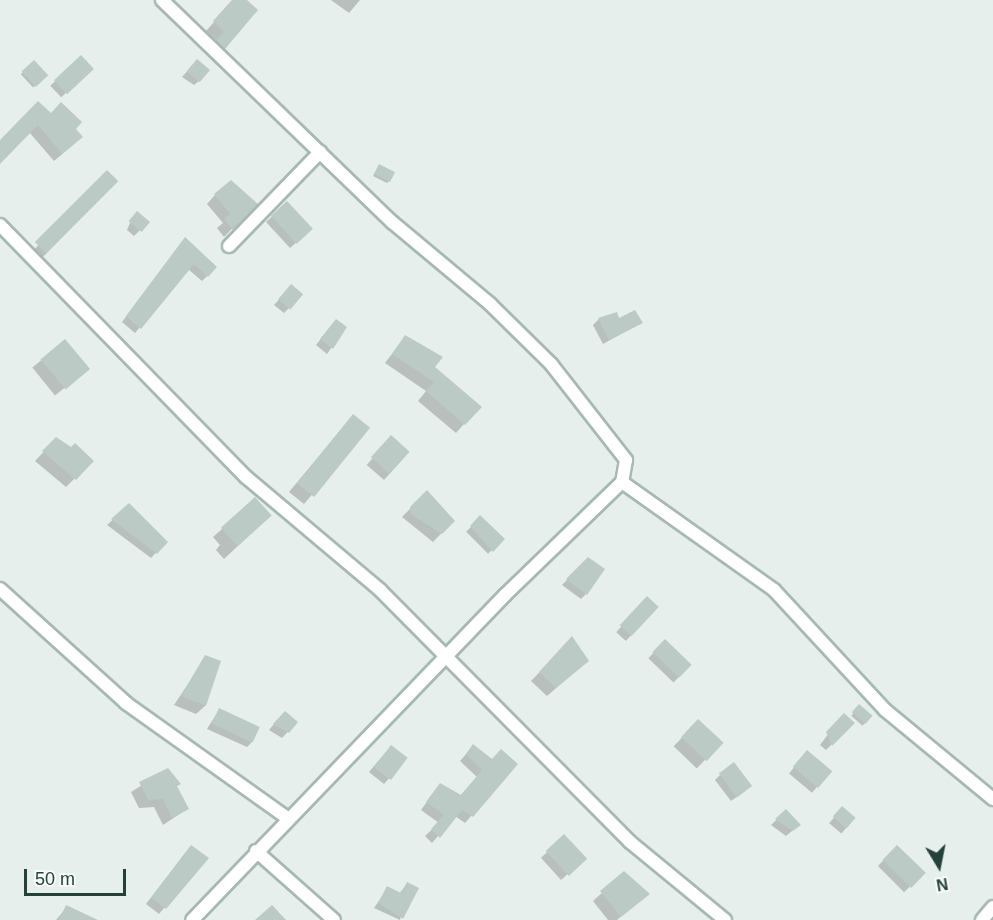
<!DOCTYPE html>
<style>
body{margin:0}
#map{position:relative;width:993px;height:920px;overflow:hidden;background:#e6efeb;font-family:Helvetica,sans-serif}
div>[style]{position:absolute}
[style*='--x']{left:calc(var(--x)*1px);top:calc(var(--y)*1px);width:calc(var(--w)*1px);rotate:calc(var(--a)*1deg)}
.shadow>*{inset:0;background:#0003;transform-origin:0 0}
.building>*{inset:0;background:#bbcac4;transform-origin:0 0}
.roads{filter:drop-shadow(2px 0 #a8b8b2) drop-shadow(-2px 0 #a8b8b2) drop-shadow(0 2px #a8b8b2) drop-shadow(0 -2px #a8b8b2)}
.street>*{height:12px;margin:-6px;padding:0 6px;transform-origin:6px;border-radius:6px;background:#fff}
span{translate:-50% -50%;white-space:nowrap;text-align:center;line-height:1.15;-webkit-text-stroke:6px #f7fbf9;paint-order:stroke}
.north{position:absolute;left:909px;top:836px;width:60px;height:60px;-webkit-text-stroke:4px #f7fbf9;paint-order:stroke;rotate:170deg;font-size:16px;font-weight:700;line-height:24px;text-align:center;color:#24423a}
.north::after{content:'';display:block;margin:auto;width:21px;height:27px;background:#24423a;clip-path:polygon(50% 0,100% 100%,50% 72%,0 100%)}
.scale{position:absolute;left:24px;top:869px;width:102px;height:27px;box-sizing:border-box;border:3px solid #24423a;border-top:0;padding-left:8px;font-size:18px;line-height:21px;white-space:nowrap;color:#24423a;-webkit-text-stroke:4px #f7fbf9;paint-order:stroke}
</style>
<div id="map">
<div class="shadow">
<div style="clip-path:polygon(234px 0,245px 0,256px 10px,215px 56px,208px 50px,217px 41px,206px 31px)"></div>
<div style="clip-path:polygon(331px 0,360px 0,349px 13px)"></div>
<div style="left:81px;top:57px;width:16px;height:42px;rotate:47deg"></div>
<div style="left:34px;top:62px;width:18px;height:18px;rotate:47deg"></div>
<div style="clip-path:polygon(192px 66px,200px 80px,194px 85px,182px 77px)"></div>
<div style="clip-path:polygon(51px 115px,74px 129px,73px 145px,54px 161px,29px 132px,0 162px,0 142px)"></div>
<div style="clip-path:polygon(379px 166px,389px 181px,387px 183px,373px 176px)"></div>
<div style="clip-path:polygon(99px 180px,116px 181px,39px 261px,31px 253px)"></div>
<div style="clip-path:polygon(215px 195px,256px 204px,224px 237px,217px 228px,223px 223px,207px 204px)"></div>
<div style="clip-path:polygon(287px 203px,306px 234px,290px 248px,266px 222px)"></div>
<div style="clip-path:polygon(132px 218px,148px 222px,134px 236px,127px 230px)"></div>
<div style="clip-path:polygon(180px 245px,207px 276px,202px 281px,188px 269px,135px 333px,122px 322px)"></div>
<div style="clip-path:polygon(286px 292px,289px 308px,284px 313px,274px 305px)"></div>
<div style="clip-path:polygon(599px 319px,619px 320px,641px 323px,603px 344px,593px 325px)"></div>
<div style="clip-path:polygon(331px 326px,345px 328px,327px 354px,316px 345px)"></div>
<div style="clip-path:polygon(405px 337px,434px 368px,464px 424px,456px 433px,418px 401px,426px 391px,385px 363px)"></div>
<div style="left:65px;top:341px;width:36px;height:42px;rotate:51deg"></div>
<div style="clip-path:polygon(345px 425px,368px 428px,304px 504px,289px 492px)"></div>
<div style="left:391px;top:437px;width:23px;height:37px;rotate:41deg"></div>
<div style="clip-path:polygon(56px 439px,92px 461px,66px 487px,35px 461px)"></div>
<div style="clip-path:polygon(427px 492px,453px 521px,433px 542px,402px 517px)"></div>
<div style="clip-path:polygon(129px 505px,166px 542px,151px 558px,107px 525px)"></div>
<div style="left:481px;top:517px;width:31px;height:21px;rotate:45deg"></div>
<div style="clip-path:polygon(261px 524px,224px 559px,216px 550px,220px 545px,213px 537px,222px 529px)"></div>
<div style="clip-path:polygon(588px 559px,586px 594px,581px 599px,562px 585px)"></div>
<div style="left:647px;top:598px;width:13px;height:46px;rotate:42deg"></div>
<div style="clip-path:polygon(572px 639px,578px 669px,547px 696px,531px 681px)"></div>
<div style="left:665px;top:641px;width:35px;height:24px;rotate:44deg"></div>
<div style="clip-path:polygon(206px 657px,219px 662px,205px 706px,196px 714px,174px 705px)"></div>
<div style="left:860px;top:706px;width:15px;height:13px;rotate:42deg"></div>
<div style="clip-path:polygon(219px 710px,252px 742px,247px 747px,207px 729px)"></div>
<div style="clip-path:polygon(279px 718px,296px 723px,282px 738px,269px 730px)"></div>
<div style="clip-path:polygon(839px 720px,853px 723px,826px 750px,820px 745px)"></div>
<div style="left:698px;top:721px;width:32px;height:35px;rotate:44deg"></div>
<div style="clip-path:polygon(386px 752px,406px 759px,384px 784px,369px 772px)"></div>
<div style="left:807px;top:752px;width:30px;height:28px;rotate:40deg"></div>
<div style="clip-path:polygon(467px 753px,516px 764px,465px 823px,455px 816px,432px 843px,425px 836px,439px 823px,421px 810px,434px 792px,460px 796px,477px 777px,460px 761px)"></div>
<div style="clip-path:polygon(168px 769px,187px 809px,163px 825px,154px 807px,139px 808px,131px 792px)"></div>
<div style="clip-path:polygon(720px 775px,745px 791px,731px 801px,715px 780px)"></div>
<div style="left:842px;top:808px;width:16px;height:20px;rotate:40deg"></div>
<div style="clip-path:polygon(786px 811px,799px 825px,786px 836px,771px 825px)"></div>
<div style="left:564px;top:837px;width:30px;height:31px;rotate:48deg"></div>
<div style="left:897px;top:847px;width:37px;height:27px;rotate:45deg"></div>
<div style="clip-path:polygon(186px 852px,206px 859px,159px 914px,146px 904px)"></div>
<div style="clip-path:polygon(624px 873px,648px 894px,617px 920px,608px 920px,593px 901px)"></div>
<div style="clip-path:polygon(407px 884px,400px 920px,374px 908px,388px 888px,399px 894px)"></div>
<div style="clip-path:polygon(67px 907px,89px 920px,56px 920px)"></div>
</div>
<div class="building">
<div style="clip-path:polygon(232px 0,247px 0,258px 10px,225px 49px,216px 40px,224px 32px,213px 21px)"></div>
<div style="left:81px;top:55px;width:19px;height:37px;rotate:47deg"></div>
<div style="left:197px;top:59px;width:17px;height:16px;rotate:40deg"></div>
<div style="left:34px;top:60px;width:21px;height:17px;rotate:47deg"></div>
<div style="clip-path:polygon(38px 101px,51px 113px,61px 102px,82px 122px,76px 129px,83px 137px,62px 154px,38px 125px,0 164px,0 140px)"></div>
<div style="left:379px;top:164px;width:18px;height:11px;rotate:27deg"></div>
<div style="left:107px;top:170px;width:16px;height:102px;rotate:45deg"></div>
<div style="clip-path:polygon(231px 180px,258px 204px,233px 230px,224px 219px,230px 214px,214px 194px)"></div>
<div style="left:287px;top:201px;width:38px;height:22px;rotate:47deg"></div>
<div style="left:137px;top:211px;width:17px;height:13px;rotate:40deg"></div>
<div style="clip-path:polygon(185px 237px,217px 267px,208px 277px,194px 264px,141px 329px,126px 316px)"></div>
<div style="left:291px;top:284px;width:16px;height:20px;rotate:40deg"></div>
<div style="clip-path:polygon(635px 310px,643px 323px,609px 340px,598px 318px,617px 312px,619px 318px)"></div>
<div style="clip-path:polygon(336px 319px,347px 327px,333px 349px,320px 339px)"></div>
<div style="clip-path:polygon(405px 335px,443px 357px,435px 367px,482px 407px,465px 425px,426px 391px,434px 382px,392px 354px)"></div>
<div style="left:65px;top:339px;width:39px;height:32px;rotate:50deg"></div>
<div style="left:353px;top:414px;width:22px;height:89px;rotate:39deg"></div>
<div style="left:391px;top:435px;width:25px;height:30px;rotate:42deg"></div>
<div style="clip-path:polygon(56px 437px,71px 447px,75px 443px,94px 461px,76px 480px,42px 451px)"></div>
<div style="clip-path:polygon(427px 490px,455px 521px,442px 534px,411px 514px,410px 507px)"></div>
<div style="left:255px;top:497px;width:25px;height:46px;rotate:48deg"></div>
<div style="clip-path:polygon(129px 503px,168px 542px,157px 554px,111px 519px)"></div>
<div style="clip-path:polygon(480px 515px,505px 539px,493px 552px,470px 526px)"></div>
<div style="clip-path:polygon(588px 557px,605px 569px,587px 595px,566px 579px)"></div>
<div style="left:647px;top:596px;width:16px;height:40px;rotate:43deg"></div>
<div style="clip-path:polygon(572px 636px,589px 661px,556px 688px,539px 672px)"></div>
<div style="left:665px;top:639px;width:37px;height:18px;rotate:44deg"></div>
<div style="clip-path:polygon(205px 655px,221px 661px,206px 706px,181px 696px)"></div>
<div style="left:859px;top:704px;width:18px;height:11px;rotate:41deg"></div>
<div style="left:219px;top:708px;width:45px;height:17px;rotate:25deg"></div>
<div style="clip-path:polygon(285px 711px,298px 722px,289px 733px,273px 724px)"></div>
<div style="clip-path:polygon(844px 713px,855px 723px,832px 746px,826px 732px)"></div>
<div style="left:698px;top:719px;width:35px;height:25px;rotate:43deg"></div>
<div style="clip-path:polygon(473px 744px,492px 759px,501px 749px,518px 764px,473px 817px,462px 810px,440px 838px,431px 829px,444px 815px,426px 802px,440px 783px,461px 795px,482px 770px,466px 754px)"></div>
<div style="left:391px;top:745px;width:21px;height:28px;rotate:37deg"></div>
<div style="left:807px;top:750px;width:33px;height:22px;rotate:40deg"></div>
<div style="left:734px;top:762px;width:30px;height:19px;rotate:53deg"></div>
<div style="clip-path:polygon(168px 768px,181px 784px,177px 786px,189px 809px,172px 818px,163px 799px,148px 800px,139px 782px)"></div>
<div style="left:842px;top:806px;width:18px;height:14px;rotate:41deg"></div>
<div style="clip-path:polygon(786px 809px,801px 825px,793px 831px,775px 819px)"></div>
<div style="left:564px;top:834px;width:34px;height:25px;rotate:47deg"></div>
<div style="clip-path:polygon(191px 845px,209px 858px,166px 909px,151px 898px)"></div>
<div style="left:897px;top:845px;width:40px;height:21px;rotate:44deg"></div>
<div style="clip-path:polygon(624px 871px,650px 894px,621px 917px,600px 891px)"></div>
<div style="clip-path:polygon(407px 882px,419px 888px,403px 919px,378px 903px,387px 886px,401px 893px)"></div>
<div style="clip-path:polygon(66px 905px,98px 920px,59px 920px)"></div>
<div style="clip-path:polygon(272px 905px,286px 920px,255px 920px)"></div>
</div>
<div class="roads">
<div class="street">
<div style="--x:162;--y:0;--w:320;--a:44"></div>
<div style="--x:392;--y:222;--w:128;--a:39.9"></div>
<div style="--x:490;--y:304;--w:86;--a:44.5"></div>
<div style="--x:551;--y:364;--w:122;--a:52"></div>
<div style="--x:626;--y:460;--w:22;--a:100"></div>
<div style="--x:622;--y:482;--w:163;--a:136"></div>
<div style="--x:505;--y:595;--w:451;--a:133.9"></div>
<div style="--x:0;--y:225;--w:352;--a:45.7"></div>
<div style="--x:246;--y:477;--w:175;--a:40.1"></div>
<div style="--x:380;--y:590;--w:355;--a:45.2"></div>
<div style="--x:630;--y:842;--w:123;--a:39.4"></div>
<div style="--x:229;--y:246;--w:131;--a:-45.9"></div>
<div style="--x:622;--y:482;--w:186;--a:35.4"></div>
<div style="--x:774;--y:590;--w:163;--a:47.2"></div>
<div style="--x:885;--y:710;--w:140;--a:39.5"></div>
<div style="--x:0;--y:589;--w:170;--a:42.1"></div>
<div style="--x:126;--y:703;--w:198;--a:35.5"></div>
<div style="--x:256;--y:851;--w:104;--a:41.5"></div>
<div style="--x:982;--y:920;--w:17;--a:-50"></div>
</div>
</div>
<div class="north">N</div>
<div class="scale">50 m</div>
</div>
